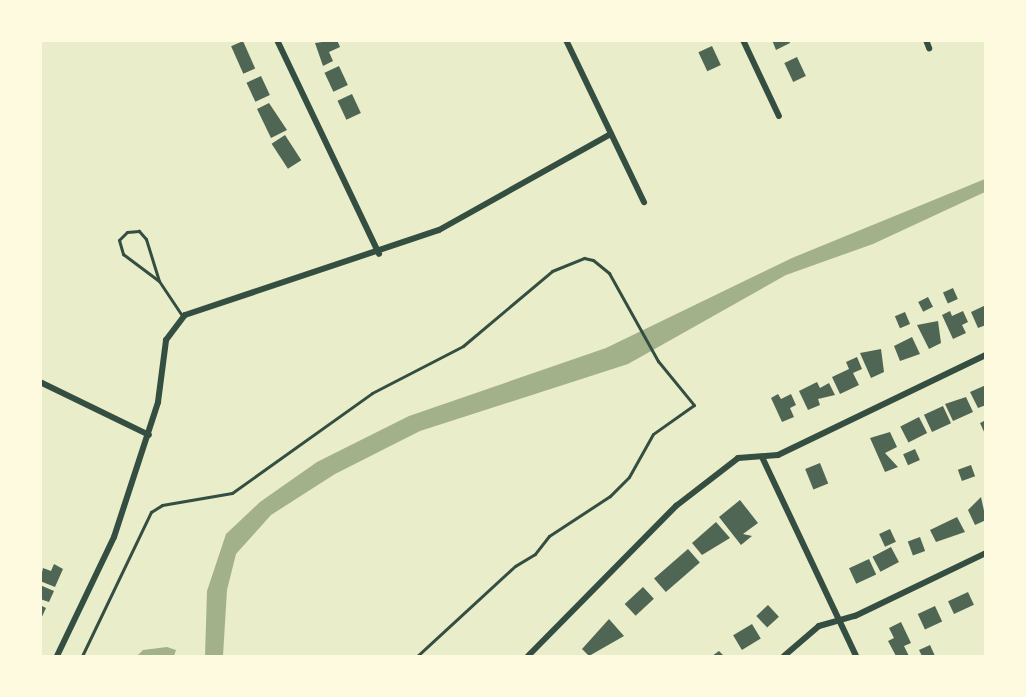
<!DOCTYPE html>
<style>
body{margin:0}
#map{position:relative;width:1026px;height:697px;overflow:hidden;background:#e9edc9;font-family:Overpass,sans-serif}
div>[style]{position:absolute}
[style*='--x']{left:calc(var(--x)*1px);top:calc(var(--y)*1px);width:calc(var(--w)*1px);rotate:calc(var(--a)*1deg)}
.water>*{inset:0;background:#a3b18a}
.building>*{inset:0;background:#4f6655;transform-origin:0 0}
.service>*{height:3px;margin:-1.5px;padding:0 1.5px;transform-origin:1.5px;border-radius:1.5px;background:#344e41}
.minor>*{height:6px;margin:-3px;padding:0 3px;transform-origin:3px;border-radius:3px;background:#344e41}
span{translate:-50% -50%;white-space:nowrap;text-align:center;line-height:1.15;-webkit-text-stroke:4.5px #fefae0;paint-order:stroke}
.frame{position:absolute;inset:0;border:42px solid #fefae0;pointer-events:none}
</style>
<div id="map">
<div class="water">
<div style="clip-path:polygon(985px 179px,985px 192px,873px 244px,786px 275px,628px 364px,420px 431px,335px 474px,271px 515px,236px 554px,227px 590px,223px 656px,205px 656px,207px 591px,226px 534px,260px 502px,317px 462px,409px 416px,606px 348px,792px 258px)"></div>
<div style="clip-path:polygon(167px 647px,176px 650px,174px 656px,137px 656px,143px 650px)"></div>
</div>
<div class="building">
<div style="clip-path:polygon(337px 40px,340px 47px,329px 52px,333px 61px,323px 66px,315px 43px)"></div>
<div style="clip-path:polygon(772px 40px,789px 40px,790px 43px,776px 50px)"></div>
<div style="left:243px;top:41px;width:30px;height:13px;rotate:66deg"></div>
<div style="left:712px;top:46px;width:21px;height:15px;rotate:65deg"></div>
<div style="left:797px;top:57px;width:21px;height:14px;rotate:65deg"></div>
<div style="left:339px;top:66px;width:21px;height:16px;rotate:65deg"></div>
<div style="left:261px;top:76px;width:21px;height:16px;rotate:65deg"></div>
<div style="left:352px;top:94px;width:21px;height:16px;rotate:65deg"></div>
<div style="clip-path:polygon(269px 103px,287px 130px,271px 138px,257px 109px)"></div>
<div style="left:285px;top:135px;width:30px;height:16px;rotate:57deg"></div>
<div style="left:953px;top:288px;width:12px;height:11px;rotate:66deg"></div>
<div style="left:928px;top:297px;width:11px;height:11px;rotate:63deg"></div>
<div style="clip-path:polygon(986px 305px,986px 325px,978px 328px,971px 312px)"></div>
<div style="clip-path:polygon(950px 311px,952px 316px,963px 311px,968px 322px,962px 325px,966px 333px,953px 339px,942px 315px)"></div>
<div style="left:905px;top:312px;width:13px;height:11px;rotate:67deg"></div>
<div style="clip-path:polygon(938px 321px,941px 343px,929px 349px,917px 325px)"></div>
<div style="clip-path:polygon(912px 337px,920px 354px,900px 361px,894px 346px)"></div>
<div style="clip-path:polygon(881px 349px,884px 372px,871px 378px,860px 353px)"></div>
<div style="clip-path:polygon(857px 357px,862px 369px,853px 373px,859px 385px,840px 394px,832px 377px,849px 369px,846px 362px)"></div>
<div style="clip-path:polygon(817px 382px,820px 388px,829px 383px,835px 395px,818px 399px,820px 405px,808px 410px,799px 391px)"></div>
<div style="clip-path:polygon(986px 385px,986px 405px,978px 408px,970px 392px)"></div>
<div style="clip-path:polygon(778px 394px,781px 399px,791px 394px,796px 405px,790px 408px,794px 417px,782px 422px,771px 398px)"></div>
<div style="clip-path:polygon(966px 397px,973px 412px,953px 421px,945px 404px)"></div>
<div style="left:943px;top:406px;width:19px;height:21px;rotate:65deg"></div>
<div style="left:919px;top:417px;width:18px;height:21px;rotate:63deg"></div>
<div style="clip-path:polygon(986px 420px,986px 436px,980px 423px)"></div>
<div style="clip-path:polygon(890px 432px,897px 447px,885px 453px,898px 467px,885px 472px,870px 438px)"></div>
<div style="left:915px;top:449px;width:12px;height:13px;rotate:66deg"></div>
<div style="left:820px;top:463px;width:22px;height:16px;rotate:68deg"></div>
<div style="left:971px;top:465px;width:12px;height:14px;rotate:70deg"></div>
<div style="clip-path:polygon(981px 497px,986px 520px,975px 525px,968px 510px)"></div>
<div style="clip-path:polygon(740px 500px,758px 523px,743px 534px,752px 536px,741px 545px,719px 517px)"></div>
<div style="clip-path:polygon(957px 517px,965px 532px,936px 542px,930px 530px)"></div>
<div style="clip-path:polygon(716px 522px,730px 538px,702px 555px,692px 543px)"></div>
<div style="left:890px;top:529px;width:14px;height:12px;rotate:65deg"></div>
<div style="left:920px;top:537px;width:15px;height:13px;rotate:70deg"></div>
<div style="left:891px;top:547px;width:17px;height:21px;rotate:62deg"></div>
<div style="left:688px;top:549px;width:18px;height:45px;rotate:49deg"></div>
<div style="left:869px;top:559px;width:17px;height:22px;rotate:65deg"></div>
<div style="clip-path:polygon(54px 564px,63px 569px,55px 587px,40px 581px,43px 568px,51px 571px)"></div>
<div style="clip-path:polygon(40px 585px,54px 591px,49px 602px,40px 599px)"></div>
<div style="left:643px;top:587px;width:16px;height:25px;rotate:47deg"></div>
<div style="left:968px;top:592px;width:14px;height:22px;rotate:65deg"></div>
<div style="clip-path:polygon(40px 605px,46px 608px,40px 621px)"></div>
<div style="left:768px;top:605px;width:16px;height:16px;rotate:47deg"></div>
<div style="left:935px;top:606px;width:17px;height:19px;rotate:65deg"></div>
<div style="clip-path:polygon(609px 619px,624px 636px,589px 656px,582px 649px)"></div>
<div style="clip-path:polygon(901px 622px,911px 643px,904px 646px,909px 656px,896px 656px,888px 641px,894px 638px,889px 628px)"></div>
<div style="left:752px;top:624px;width:17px;height:22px;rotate:59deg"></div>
<div style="clip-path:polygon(930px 645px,935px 656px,922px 656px,919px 650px)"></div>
<div style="clip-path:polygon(719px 651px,724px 656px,712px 656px)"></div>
</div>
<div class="service">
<div style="--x:159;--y:281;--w:44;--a:-107.2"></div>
<div style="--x:146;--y:239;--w:11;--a:-131"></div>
<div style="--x:139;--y:231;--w:12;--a:175"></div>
<div style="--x:127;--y:232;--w:11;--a:135"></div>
<div style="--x:119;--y:240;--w:15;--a:74"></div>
<div style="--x:123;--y:254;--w:45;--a:36.9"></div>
<div style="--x:159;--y:281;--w:43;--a:56.3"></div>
<div style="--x:82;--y:656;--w:160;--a:-64.4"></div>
<div style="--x:151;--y:512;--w:13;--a:-32"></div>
<div style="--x:162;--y:505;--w:71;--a:-9.7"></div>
<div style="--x:232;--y:493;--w:172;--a:-35.5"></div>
<div style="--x:372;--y:393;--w:102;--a:-27.3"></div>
<div style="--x:463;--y:346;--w:116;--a:-40.1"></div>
<div style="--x:552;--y:271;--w:35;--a:-22"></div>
<div style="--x:584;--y:258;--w:9;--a:13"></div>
<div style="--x:593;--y:260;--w:21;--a:39"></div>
<div style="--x:609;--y:273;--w:101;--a:60.9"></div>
<div style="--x:658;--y:361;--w:57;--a:50.7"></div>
<div style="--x:694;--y:405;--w:50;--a:144.7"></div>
<div style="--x:653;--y:434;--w:49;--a:119.2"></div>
<div style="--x:629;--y:477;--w:27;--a:135"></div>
<div style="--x:610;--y:496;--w:73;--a:146.7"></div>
<div style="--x:549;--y:536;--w:23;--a:128"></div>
<div style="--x:535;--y:554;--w:23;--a:149"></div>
<div style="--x:515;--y:566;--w:133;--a:137.4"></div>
</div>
<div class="minor">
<div style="--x:277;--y:40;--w:237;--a:64.5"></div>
<div style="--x:566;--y:40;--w:180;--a:64.3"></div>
<div style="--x:743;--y:40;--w:84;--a:64.7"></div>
<div style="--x:926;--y:40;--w:9;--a:69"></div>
<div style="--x:40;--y:382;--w:121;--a:25.9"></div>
<div style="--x:762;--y:457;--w:220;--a:64.7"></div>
<div style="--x:57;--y:656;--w:132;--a:-64.4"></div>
<div style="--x:114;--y:537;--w:142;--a:-71.9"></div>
<div style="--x:158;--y:402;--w:63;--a:-82.6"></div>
<div style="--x:166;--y:340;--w:31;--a:-53"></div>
<div style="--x:185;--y:315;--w:268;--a:-18.5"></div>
<div style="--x:439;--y:230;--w:197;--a:-29.2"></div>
<div style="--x:528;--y:656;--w:211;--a:-45.4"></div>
<div style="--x:676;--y:506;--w:78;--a:-37.7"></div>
<div style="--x:738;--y:458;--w:40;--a:-4.3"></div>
<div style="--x:778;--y:455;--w:231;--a:-25.7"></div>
<div style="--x:784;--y:656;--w:46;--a:-40.6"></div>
<div style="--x:819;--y:626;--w:37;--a:-16"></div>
<div style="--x:855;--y:616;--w:145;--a:-25.7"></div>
</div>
<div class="frame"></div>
</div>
